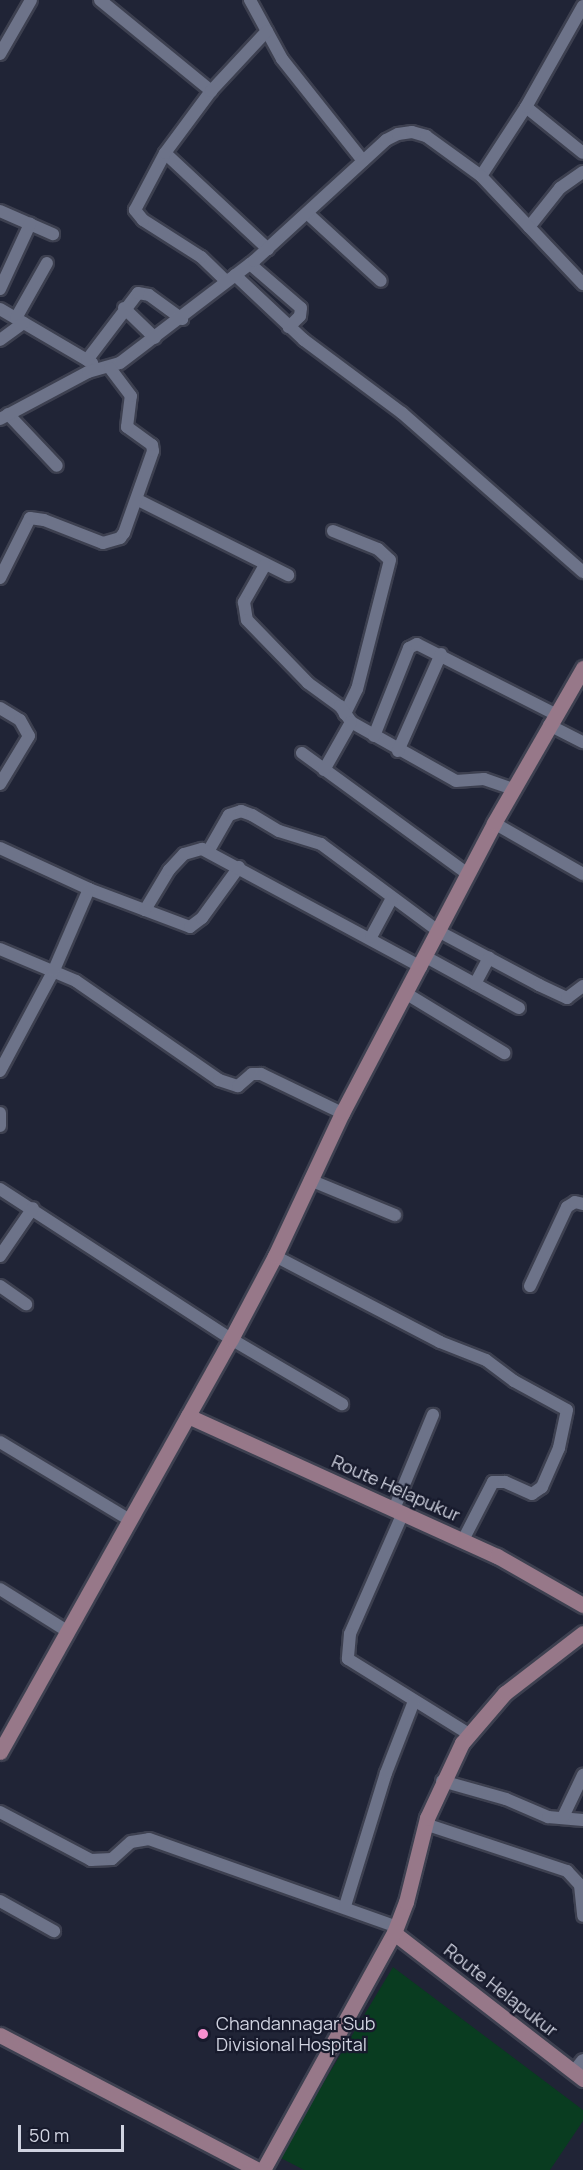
<!DOCTYPE html>
<style>
body{margin:0}
#map{position:relative;width:583px;height:2170px;overflow:hidden;background:#202436;font-family:Manrope,sans-serif}
div>[style]{position:absolute}
[style*='--x']{left:calc(var(--x)*1px);top:calc(var(--y)*1px);width:calc(var(--w)*1px);rotate:calc(var(--a)*1deg)}
.green>*{inset:0;background:#093c20}
.roads{filter:drop-shadow(2px 0 #3d4050) drop-shadow(-2px 0 #3d4050) drop-shadow(0 2px #3d4050) drop-shadow(0 -2px #3d4050)}
.street>*{height:12px;margin:-6px;padding:0 6px;transform-origin:6px;border-radius:6px;background:#6d7389}
.secondary>*{height:15px;margin:-7.5px;padding:0 7.5px;transform-origin:7.5px;border-radius:7.5px;background:#977889}
.dots>*{width:16px;height:16px;translate:-50% -50%;box-sizing:border-box;border:3px solid #171a2c;border-radius:50%}
span{translate:-50% -50%;white-space:nowrap;text-align:center;line-height:1.15;-webkit-text-stroke:4.5px #171a2c;paint-order:stroke}
.street-label{font-size:18px;color:#d0d3e0}
.poi-label{font-size:18px;color:#d0d3e0}
.left{translate:0 -50%;text-align:left}
.scale{position:absolute;left:18px;top:2125px;width:106px;height:27px;box-sizing:border-box;border:3px solid #d0d3e0;border-top:0;padding-left:8px;font-size:18px;line-height:21px;white-space:nowrap;color:#d0d3e0;-webkit-text-stroke:4px #171a2c;paint-order:stroke}
</style>
<div id="map">
<div class="green">
<div style="clip-path:polygon(393px 1967px,583px 2110px,583px 2121px,550px 2170px,304px 2170px,279px 2157px)"></div>
</div>
<div class="roads">
<div class="street">
<div style="--x:100;--y:0;--w:144;--a:39.3"></div>
<div style="--x:250;--y:0;--w:67;--a:61.5"></div>
<div style="--x:282;--y:59;--w:130;--a:51.5"></div>
<div style="--x:0;--y:54;--w:62;--a:-60.1"></div>
<div style="--x:526;--y:107;--w:73;--a:38.9"></div>
<div style="--x:165;--y:153;--w:141;--a:43"></div>
<div style="--x:481;--y:176;--w:82;--a:-56.9"></div>
<div style="--x:526;--y:107;--w:116;--a:-60.6"></div>
<div style="--x:0;--y:211;--w:58;--a:23.5"></div>
<div style="--x:307;--y:213;--w:100;--a:42.6"></div>
<div style="--x:529;--y:227;--w:50;--a:-51.5"></div>
<div style="--x:560;--y:188;--w:28;--a:-35"></div>
<div style="--x:250;--y:264;--w:67;--a:40.8"></div>
<div style="--x:301;--y:308;--w:8;--a:97"></div>
<div style="--x:300;--y:316;--w:16;--a:135"></div>
<div style="--x:235;--y:275;--w:95;--a:43.3"></div>
<div style="--x:304;--y:340;--w:122;--a:36.7"></div>
<div style="--x:402;--y:413;--w:241;--a:41.3"></div>
<div style="--x:226;--y:281;--w:35;--a:-136"></div>
<div style="--x:201;--y:257;--w:69;--a:-147.5"></div>
<div style="--x:143;--y:220;--w:13;--a:-129"></div>
<div style="--x:135;--y:210;--w:64;--a:-62.2"></div>
<div style="--x:165;--y:153;--w:77;--a:-53.4"></div>
<div style="--x:211;--y:91;--w:82;--a:-47"></div>
<div style="--x:0;--y:289;--w:72;--a:-65.2"></div>
<div style="--x:124;--y:308;--w:43;--a:44.1"></div>
<div style="--x:0;--y:309;--w:107;--a:30.4"></div>
<div style="--x:16;--y:318;--w:63;--a:-60.6"></div>
<div style="--x:0;--y:340;--w:29;--a:-36"></div>
<div style="--x:87;--y:360;--w:84;--a:-52.7"></div>
<div style="--x:138;--y:293;--w:11;--a:10"></div>
<div style="--x:149;--y:295;--w:41;--a:36"></div>
<div style="--x:8;--y:414;--w:71;--a:46.7"></div>
<div style="--x:0;--y:419;--w:100;--a:-28.1"></div>
<div style="--x:88;--y:372;--w:33;--a:-16"></div>
<div style="--x:120;--y:363;--w:168;--a:-37.3"></div>
<div style="--x:254;--y:261;--w:179;--a:-42.5"></div>
<div style="--x:386;--y:140;--w:13;--a:-27"></div>
<div style="--x:398;--y:134;--w:14;--a:-8"></div>
<div style="--x:412;--y:132;--w:15;--a:16"></div>
<div style="--x:426;--y:136;--w:68;--a:36"></div>
<div style="--x:481;--y:176;--w:149;--a:46.6"></div>
<div style="--x:138;--y:500;--w:168;--a:26.6"></div>
<div style="--x:333;--y:531;--w:48;--a:21.8"></div>
<div style="--x:378;--y:549;--w:16;--a:43"></div>
<div style="--x:390;--y:560;--w:133;--a:104.3"></div>
<div style="--x:357;--y:689;--w:28;--a:116"></div>
<div style="--x:265;--y:565;--w:43;--a:119.6"></div>
<div style="--x:244;--y:602;--w:18;--a:81"></div>
<div style="--x:247;--y:620;--w:88;--a:45.9"></div>
<div style="--x:308;--y:683;--w:39;--a:36"></div>
<div style="--x:340;--y:706;--w:19;--a:55"></div>
<div style="--x:351;--y:722;--w:120;--a:29.3"></div>
<div style="--x:456;--y:781;--w:28;--a:-4"></div>
<div style="--x:484;--y:779;--w:31;--a:19"></div>
<div style="--x:0;--y:578;--w:67;--a:-63.4"></div>
<div style="--x:30;--y:518;--w:14;--a:8"></div>
<div style="--x:44;--y:520;--w:63;--a:21.3"></div>
<div style="--x:103;--y:543;--w:18;--a:-16"></div>
<div style="--x:120;--y:538;--w:6;--a:-51"></div>
<div style="--x:124;--y:533;--w:87;--a:-70.5"></div>
<div style="--x:153;--y:451;--w:6;--a:-99"></div>
<div style="--x:152;--y:445;--w:31;--a:-144"></div>
<div style="--x:127;--y:427;--w:31;--a:-83"></div>
<div style="--x:131;--y:396;--w:35;--a:-127"></div>
<div style="--x:0;--y:708;--w:23;--a:31"></div>
<div style="--x:20;--y:720;--w:18;--a:61"></div>
<div style="--x:29;--y:736;--w:56;--a:121.1"></div>
<div style="--x:549;--y:725;--w:38;--a:27"></div>
<div style="--x:374;--y:736;--w:95;--a:-68.3"></div>
<div style="--x:409;--y:648;--w:9;--a:-27"></div>
<div style="--x:417;--y:644;--w:155;--a:26.9"></div>
<div style="--x:398;--y:751;--w:106;--a:-66.1"></div>
<div style="--x:302;--y:753;--w:205;--a:36.1"></div>
<div style="--x:324;--y:770;--w:55;--a:-60.6"></div>
<div style="--x:494;--y:823;--w:103;--a:29.8"></div>
<div style="--x:0;--y:848;--w:98;--a:24.7"></div>
<div style="--x:89;--y:889;--w:108;--a:20.6"></div>
<div style="--x:190;--y:927;--w:15;--a:-37"></div>
<div style="--x:202;--y:918;--w:63;--a:-54"></div>
<div style="--x:209;--y:850;--w:40;--a:-60.3"></div>
<div style="--x:229;--y:815;--w:13;--a:-18"></div>
<div style="--x:241;--y:811;--w:12;--a:20"></div>
<div style="--x:252;--y:815;--w:31;--a:31"></div>
<div style="--x:279;--y:831;--w:44;--a:17.2"></div>
<div style="--x:321;--y:844;--w:146;--a:36.6"></div>
<div style="--x:438;--y:931;--w:115;--a:28.1"></div>
<div style="--x:539;--y:985;--w:31;--a:25"></div>
<div style="--x:567;--y:998;--w:20;--a:-37"></div>
<div style="--x:145;--y:910;--w:47;--a:-59"></div>
<div style="--x:169;--y:870;--w:22;--a:-47"></div>
<div style="--x:184;--y:854;--w:19;--a:-16"></div>
<div style="--x:202;--y:849;--w:249;--a:28.3"></div>
<div style="--x:371;--y:937;--w:44;--a:-61.7"></div>
<div style="--x:0;--y:949;--w:82;--a:22.8"></div>
<div style="--x:76;--y:981;--w:174;--a:34.7"></div>
<div style="--x:219;--y:1080;--w:20;--a:18"></div>
<div style="--x:238;--y:1086;--w:18;--a:-41"></div>
<div style="--x:252;--y:1074;--w:9;--a:0"></div>
<div style="--x:261;--y:1074;--w:90;--a:25.7"></div>
<div style="--x:426;--y:957;--w:106;--a:28.7"></div>
<div style="--x:475;--y:984;--w:30;--a:-62"></div>
<div style="--x:407;--y:994;--w:114;--a:31.3"></div>
<div style="--x:0;--y:1071;--w:115;--a:-61.9"></div>
<div style="--x:54;--y:970;--w:88;--a:-66.6"></div>
<div style="--x:0;--y:1113;--w:13;--a:90"></div>
<div style="--x:310;--y:1180;--w:92;--a:22.4"></div>
<div style="--x:0;--y:1189;--w:275;--a:33"></div>
<div style="--x:231;--y:1339;--w:129;--a:30.4"></div>
<div style="--x:0;--y:1256;--w:58;--a:-55.5"></div>
<div style="--x:275;--y:1256;--w:186;--a:27.5"></div>
<div style="--x:440;--y:1342;--w:49;--a:21.4"></div>
<div style="--x:486;--y:1360;--w:35;--a:37"></div>
<div style="--x:514;--y:1381;--w:60;--a:28.7"></div>
<div style="--x:567;--y:1410;--w:39;--a:102"></div>
<div style="--x:559;--y:1448;--w:43;--a:113.6"></div>
<div style="--x:542;--y:1487;--w:12;--a:145"></div>
<div style="--x:532;--y:1494;--w:30;--a:-156"></div>
<div style="--x:505;--y:1482;--w:12;--a:180"></div>
<div style="--x:493;--y:1482;--w:65;--a:117.3"></div>
<div style="--x:0;--y:1286;--w:32;--a:35"></div>
<div style="--x:530;--y:1286;--w:87;--a:-64.9"></div>
<div style="--x:567;--y:1207;--w:9;--a:-32"></div>
<div style="--x:575;--y:1202;--w:8;--a:14"></div>
<div style="--x:0;--y:1442;--w:149;--a:31"></div>
<div style="--x:394;--y:1509;--w:102;--a:-67.5"></div>
<div style="--x:403;--y:1513;--w:132;--a:113.7"></div>
<div style="--x:350;--y:1634;--w:25;--a:95"></div>
<div style="--x:348;--y:1659;--w:142;--a:31.8"></div>
<div style="--x:0;--y:1589;--w:79;--a:32.1"></div>
<div style="--x:442;--y:1781;--w:66;--a:15.7"></div>
<div style="--x:506;--y:1799;--w:46;--a:23.2"></div>
<div style="--x:548;--y:1817;--w:35;--a:5"></div>
<div style="--x:0;--y:1812;--w:103;--a:27.8"></div>
<div style="--x:91;--y:1860;--w:21;--a:-3"></div>
<div style="--x:112;--y:1859;--w:25;--a:-42"></div>
<div style="--x:131;--y:1842;--w:18;--a:-9"></div>
<div style="--x:149;--y:1839;--w:263;--a:19.5"></div>
<div style="--x:563;--y:1817;--w:47;--a:-64.5"></div>
<div style="--x:425;--y:1824;--w:150;--a:18.3"></div>
<div style="--x:567;--y:1871;--w:19;--a:47"></div>
<div style="--x:580;--y:1885;--w:31;--a:84"></div>
<div style="--x:0;--y:1901;--w:62;--a:29.1"></div>
<div style="--x:345;--y:1906;--w:139;--a:-72.9"></div>
<div style="--x:386;--y:1773;--w:77;--a:-68.7"></div>
<div style="--x:574;--y:2071;--w:14;--a:-51"></div>
</div>
<div class="secondary">
<div style="--x:188;--y:1416;--w:339;--a:24.4"></div>
<div style="--x:497;--y:1556;--w:99;--a:29.7"></div>
<div style="--x:0;--y:1752;--w:473;--a:-60.8"></div>
<div style="--x:231;--y:1339;--w:94;--a:-62.1"></div>
<div style="--x:275;--y:1256;--w:158;--a:-64.9"></div>
<div style="--x:342;--y:1113;--w:327;--a:-62.3"></div>
<div style="--x:494;--y:823;--w:179;--a:-60.1"></div>
<div style="--x:394;--y:1933;--w:239;--a:37.7"></div>
<div style="--x:0;--y:2035;--w:291;--a:27.6"></div>
<div style="--x:263;--y:2170;--w:271;--a:-61.1"></div>
<div style="--x:394;--y:1933;--w:33;--a:-69"></div>
<div style="--x:406;--y:1902;--w:87;--a:-76"></div>
<div style="--x:427;--y:1818;--w:83;--a:-65"></div>
<div style="--x:462;--y:1743;--w:66;--a:-49.3"></div>
<div style="--x:505;--y:1693;--w:98;--a:-37.6"></div>
</div>
</div>
<div class="dots">
<div style="left:203px;top:2034px;background:#f690cf"></div>
</div>
<div class="street-label">
<span style="left:396px;top:1488px;rotate:24deg">Route Helapukur</span>
<span style="left:501px;top:1990px;rotate:38deg">Route Helapukur</span>
</div>
<div class="poi-label">
<span class="left" style="left:216px;top:2034px">Chandannagar Sub<br>Divisional Hospital</span>
</div>
<div class="scale">50 m</div>
</div>
